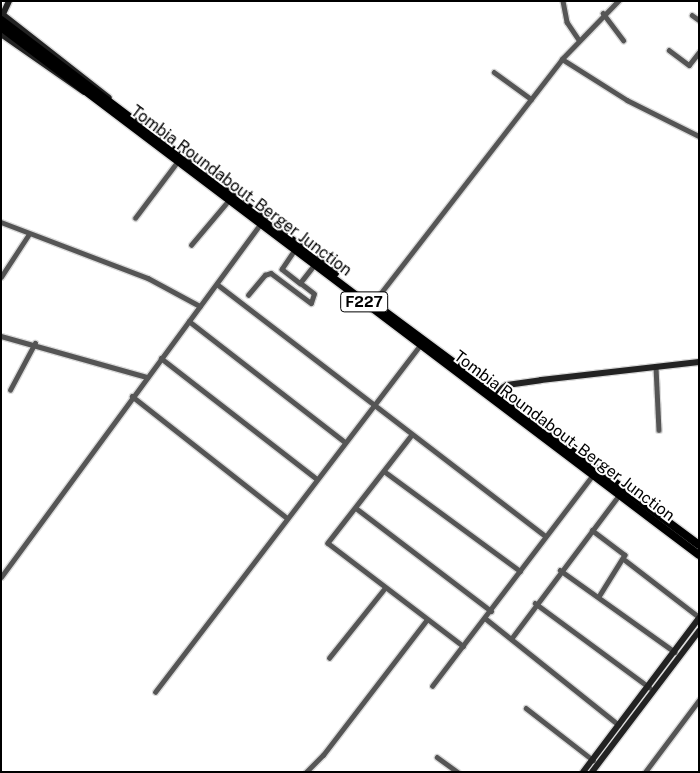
<!DOCTYPE html>
<style>
body{margin:0}
#map{position:relative;width:700px;height:773px;overflow:hidden;background:#fff;font-family:"Public Sans",sans-serif}
div>[style]{position:absolute}
[style*='--x']{left:calc(var(--x)*1px);top:calc(var(--y)*1px);width:calc(var(--w)*1px);rotate:calc(var(--a)*1deg)}
.roads{filter:drop-shadow(1px 0 #dbdbdb) drop-shadow(-1px 0 #dbdbdb) drop-shadow(0 1px #dbdbdb) drop-shadow(0 -1px #dbdbdb)}
.street>*{height:4.5px;margin:-2.25px;padding:0 2.25px;transform-origin:2.25px;border-radius:2.25px;background:#555}
.secondary>*{height:6px;margin:-3px;padding:0 3px;transform-origin:3px;border-radius:3px;background:#222}
.primary>*{height:8px;margin:-4px;padding:0 4px;transform-origin:4px;border-radius:4px;background:#000}
span{translate:-50% -50%;white-space:nowrap;text-align:center;line-height:1.15;-webkit-text-stroke:4px #fff;paint-order:stroke}
.shield-label span{padding:1px 4px;background:#fff;border:1px solid;border-radius:4px;-webkit-text-stroke-width:0}
.shield-label{font-size:15px;color:#000;font-weight:700}
.street-label{font-size:16px;color:#000}
.frame{position:absolute;inset:0;border:2px solid #000;pointer-events:none}
</style>
<div id="map">
<div class="roads">
<div class="street">
<div style="--x:563;--y:1;--w:21;--a:79"></div>
<div style="--x:567;--y:22;--w:22;--a:56"></div>
<div style="--x:603;--y:13;--w:34;--a:53"></div>
<div style="--x:692;--y:15;--w:9;--a:36"></div>
<div style="--x:669;--y:50;--w:25;--a:37"></div>
<div style="--x:689;--y:65;--w:16;--a:-52"></div>
<div style="--x:562;--y:59;--w:77;--a:32.2"></div>
<div style="--x:627;--y:100;--w:80;--a:26.6"></div>
<div style="--x:494;--y:72;--w:46;--a:36.1"></div>
<div style="--x:135;--y:218;--w:71;--a:-53"></div>
<div style="--x:1;--y:222;--w:157;--a:20.9"></div>
<div style="--x:148;--y:278;--w:59;--a:28.3"></div>
<div style="--x:191;--y:245;--w:59;--a:-49.8"></div>
<div style="--x:295;--y:250;--w:23;--a:124"></div>
<div style="--x:282;--y:269;--w:23;--a:38"></div>
<div style="--x:300;--y:283;--w:24;--a:-52"></div>
<div style="--x:1;--y:277;--w:51;--a:-56.9"></div>
<div style="--x:217;--y:284;--w:414;--a:37.5"></div>
<div style="--x:248;--y:295;--w:26;--a:-50"></div>
<div style="--x:265;--y:275;--w:6;--a:-18"></div>
<div style="--x:271;--y:273;--w:50;--a:36.9"></div>
<div style="--x:311;--y:303;--w:9;--a:-72"></div>
<div style="--x:314;--y:294;--w:18;--a:-142"></div>
<div style="--x:373;--y:303;--w:309;--a:-52.2"></div>
<div style="--x:562;--y:59;--w:81;--a:-46"></div>
<div style="--x:189;--y:321;--w:197;--a:37.8"></div>
<div style="--x:1;--y:336;--w:152;--a:15.7"></div>
<div style="--x:161;--y:358;--w:197;--a:37.8"></div>
<div style="--x:656;--y:367;--w:63;--a:87.3"></div>
<div style="--x:10;--y:390;--w:53;--a:-62"></div>
<div style="--x:132;--y:396;--w:197;--a:38.2"></div>
<div style="--x:412;--y:435;--w:137;--a:127.9"></div>
<div style="--x:328;--y:543;--w:170;--a:37.3"></div>
<div style="--x:384;--y:471;--w:169;--a:36.3"></div>
<div style="--x:356;--y:508;--w:170;--a:37.3"></div>
<div style="--x:592;--y:530;--w:41;--a:37.1"></div>
<div style="--x:625;--y:555;--w:49;--a:121.8"></div>
<div style="--x:625;--y:560;--w:93;--a:37.6"></div>
<div style="--x:560;--y:570;--w:141;--a:35.5"></div>
<div style="--x:1;--y:577;--w:439;--a:-53.7"></div>
<div style="--x:535;--y:603;--w:142;--a:36.4"></div>
<div style="--x:485;--y:618;--w:171;--a:38.6"></div>
<div style="--x:511;--y:639;--w:180;--a:-53.1"></div>
<div style="--x:329;--y:658;--w:88;--a:-51.4"></div>
<div style="--x:432;--y:686;--w:265;--a:-52.7"></div>
<div style="--x:155;--y:692;--w:437;--a:-52.6"></div>
<div style="--x:526;--y:708;--w:85;--a:37.8"></div>
<div style="--x:437;--y:757;--w:26;--a:36"></div>
<div style="--x:306;--y:772;--w:24;--a:-45"></div>
<div style="--x:323;--y:755;--w:169;--a:-52.5"></div>
<div style="--x:645;--y:772;--w:90;--a:-53.1"></div>
</div>
<div class="secondary">
<div style="--x:1;--y:13;--w:137;--a:38.2"></div>
<div style="--x:3;--y:14;--w:14;--a:-65"></div>
<div style="--x:1;--y:34;--w:101;--a:34.9"></div>
<div style="--x:490;--y:396;--w:20;--a:-33"></div>
<div style="--x:507;--y:385;--w:34;--a:-8"></div>
<div style="--x:541;--y:380;--w:159;--a:-6.5"></div>
<div style="--x:583;--y:772;--w:193;--a:-53"></div>
<div style="--x:592;--y:772;--w:177;--a:-52.8"></div>
</div>
<div class="primary">
<div style="--x:1;--y:20;--w:419;--a:37.1"></div>
<div style="--x:1;--y:27;--w:875;--a:37.11"></div>
<div style="--x:380;--y:308;--w:397;--a:36.6"></div>
</div>
</div>
<div class="shield-label">
<span style="left:364px;top:302px">F227</span>
</div>
<div class="street-label">
<span style="left:241px;top:191px;rotate:37deg">Tombia Roundabout- Berger Junction</span>
<span style="left:564px;top:436px;rotate:37deg">Tombia Roundabout- Berger Junction</span>
</div>
<div class="frame"></div>
</div>
